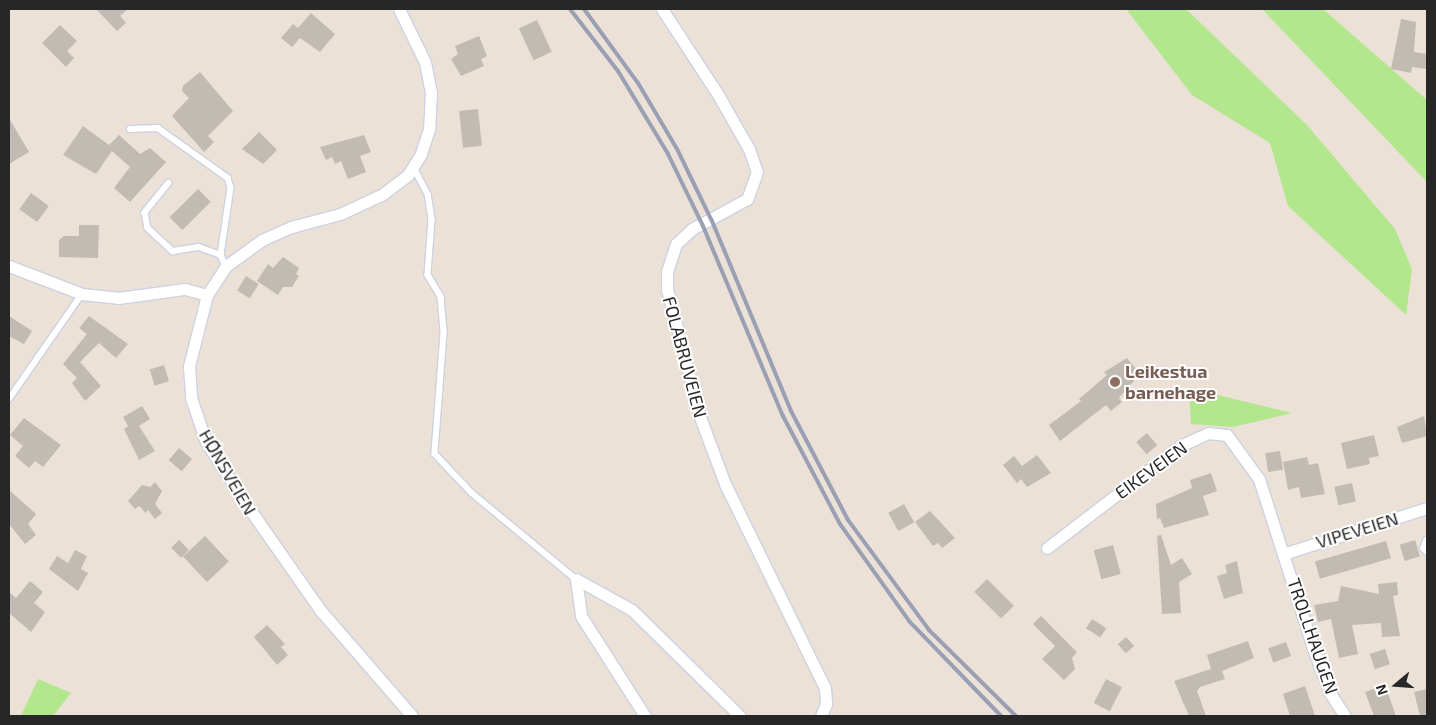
<!DOCTYPE html>
<meta charset="utf-8">
<style>
body{margin:0}
#map{position:relative;width:1436px;height:725px;overflow:hidden;background:#ebe1d7;font-family:"Exo 2",sans-serif}
div>[style]{position:absolute}
[style*='--x']{left:calc(var(--x)*1px);top:calc(var(--y)*1px);width:calc(var(--w)*1px);rotate:calc(var(--a)*1deg)}
.green>*{inset:0;background:#b3e78e}
.building>*{inset:0;background:#c2bbb4;transform-origin:0 0}
.roads{filter:drop-shadow(1px 0 #ccd2e2) drop-shadow(-1px 0 #ccd2e2) drop-shadow(0 1px #ccd2e2) drop-shadow(0 -1px #ccd2e2)}
.service>*{height:5.5px;margin:-2.75px;padding:0 2.75px;transform-origin:2.75px;border-radius:2.75px;background:#fff}
.minor>*{height:11px;margin:-5.5px;padding:0 5.5px;transform-origin:5.5px;border-radius:5.5px;background:#fff}
.rail>*{height:4px;margin:-2px;padding:0 2px;transform-origin:2px;border-radius:2px;background:#9a9fb3}
.dots>*{width:14px;height:14px;translate:-50% -50%;box-sizing:border-box;border:2px solid #fff;border-radius:50%}
span{translate:-50% -50%;white-space:nowrap;text-align:center;line-height:1.15;-webkit-text-stroke:4px #fff;paint-order:stroke}
.street-label{font-size:18px;color:#272727}
.education-label{font-size:18px;color:#785e54;font-weight:700}
.left{translate:0 -50%;text-align:left}
.frame{position:absolute;inset:0;border:10px solid #272727;pointer-events:none}
.north{position:absolute;left:1371px;top:660px;width:50px;height:50px;-webkit-text-stroke:4px #fff;paint-order:stroke;rotate:252deg;font-size:14px;font-weight:700;line-height:20px;text-align:center;color:#272727}
.north::after{content:'';display:block;margin:auto;width:18px;height:22px;background:#272727;clip-path:polygon(50% 0,100% 100%,50% 72%,0 100%)}
</style>
<div id="map">
<div class="green">
<div style="clip-path:polygon(1126px 9px,1186px 9px,1307px 125px,1395px 229px,1412px 269px,1406px 315px,1288px 206px,1270px 143px,1192px 95px)"></div>
<div style="clip-path:polygon(1262px 9px,1323px 9px,1427px 100px,1427px 182px)"></div>
<div style="clip-path:polygon(1189px 388px,1292px 413px,1233px 427px,1191px 424px)"></div>
<div style="clip-path:polygon(38px 679px,71px 693px,53px 716px,21px 716px)"></div>
</div>
<div class="building">
<div style="clip-path:polygon(96px 9px,128px 9px,120px 16px,126px 23px,117px 31px)"></div>
<div style="clip-path:polygon(311px 13px,335px 34px,320px 52px,300px 38px,292px 47px,281px 38px,293px 24px,298px 28px)"></div>
<div style="clip-path:polygon(1401px 19px,1416px 22px,1414px 52px,1427px 54px,1426px 69px,1412px 67px,1411px 73px,1391px 69px)"></div>
<div style="left:537px;top:20px;width:35px;height:20px;rotate:65deg"></div>
<div style="clip-path:polygon(60px 25px,77px 41px,67px 51px,74px 58px,66px 67px,42px 43px)"></div>
<div style="clip-path:polygon(479px 36px,487px 56px,481px 59px,484px 66px,461px 76px,451px 59px,458px 54px,455px 46px)"></div>
<div style="clip-path:polygon(200px 72px,233px 111px,208px 136px,214px 142px,204px 152px,172px 116px,189px 98px,182px 91px,183px 86px)"></div>
<div style="left:478px;top:109px;width:37px;height:19px;rotate:84deg"></div>
<div style="clip-path:polygon(9px 118px,29px 152px,9px 164px)"></div>
<div style="clip-path:polygon(83px 126px,109px 145px,119px 135px,140px 154px,150px 148px,166px 162px,130px 202px,114px 188px,130px 167px,112px 151px,96px 174px,63px 155px)"></div>
<div style="clip-path:polygon(259px 132px,277px 150px,263px 164px,242px 149px)"></div>
<div style="clip-path:polygon(364px 135px,371px 152px,360px 156px,366px 172px,348px 179px,341px 161px,335px 164px,332px 157px,326px 160px,320px 147px)"></div>
<div style="left:198px;top:189px;width:18px;height:40px;rotate:45deg"></div>
<div style="left:31px;top:193px;width:22px;height:20px;rotate:36deg"></div>
<div style="clip-path:polygon(79px 225px,99px 225px,98px 258px,59px 257px,59px 240px,64px 236px,79px 236px)"></div>
<div style="clip-path:polygon(283px 257px,299px 268px,296px 274px,299px 276px,292px 287px,283px 287px,278px 295px,257px 281px,268px 264px,273px 268px)"></div>
<div style="left:246px;top:276px;width:15px;height:17px;rotate:32deg"></div>
<div style="clip-path:polygon(9px 316px,32px 331px,24px 344px,9px 336px)"></div>
<div style="clip-path:polygon(89px 316px,128px 344px,116px 358px,99px 343px,80px 362px,101px 386px,85px 401px,72px 383px,77px 378px,63px 364px,87px 334px,79px 328px)"></div>
<div style="clip-path:polygon(1127px 358px,1140px 374px,1119px 398px,1122px 402px,1111px 411px,1106px 405px,1060px 441px,1049px 425px,1081px 401px,1079px 399px,1107px 375px,1104px 372px)"></div>
<div style="left:164px;top:365px;width:17px;height:15px;rotate:73deg"></div>
<div style="clip-path:polygon(142px 406px,150px 419px,139px 426px,155px 451px,139px 460px,124px 429px,128px 426px,123px 417px)"></div>
<div style="clip-path:polygon(1424px 416px,1427px 436px,1402px 443px,1397px 427px)"></div>
<div style="clip-path:polygon(24px 418px,61px 445px,43px 467px,35px 461px,29px 468px,15px 456px,23px 446px,10px 435px)"></div>
<div style="left:1147px;top:433px;width:16px;height:14px;rotate:50deg"></div>
<div style="clip-path:polygon(1374px 435px,1379px 456px,1369px 458px,1370px 464px,1347px 469px,1341px 443px)"></div>
<div style="left:179px;top:448px;width:17px;height:16px;rotate:40deg"></div>
<div style="left:1280px;top:451px;width:19px;height:15px;rotate:81deg"></div>
<div style="clip-path:polygon(1037px 455px,1051px 473px,1027px 487px,1021px 479px,1017px 483px,1003px 465px,1014px 456px,1022px 466px)"></div>
<div style="clip-path:polygon(1307px 457px,1309px 465px,1318px 463px,1325px 494px,1301px 498px,1299px 487px,1288px 490px,1283px 462px)"></div>
<div style="clip-path:polygon(1211px 473px,1217px 491px,1203px 496px,1209px 515px,1164px 528px,1160px 518px,1157px 519px,1156px 504px,1192px 488px,1190px 480px)"></div>
<div style="clip-path:polygon(155px 482px,162px 491px,155px 504px,162px 513px,155px 519px,148px 510px,146px 513px,139px 506px,135px 509px,128px 501px,142px 485px,150px 487px)"></div>
<div style="left:1352px;top:483px;width:19px;height:18px;rotate:78deg"></div>
<div style="clip-path:polygon(9px 490px,36px 514px,28px 524px,36px 535px,25px 544px,9px 524px)"></div>
<div style="left:904px;top:504px;width:21px;height:18px;rotate:61deg"></div>
<div style="clip-path:polygon(930px 511px,955px 538px,942px 548px,938px 543px,933px 546px,915px 522px)"></div>
<div style="clip-path:polygon(1161px 535px,1171px 565px,1182px 558px,1192px 574px,1179px 582px,1181px 613px,1162px 614px,1157px 536px)"></div>
<div style="left:205px;top:536px;width:35px;height:30px;rotate:47deg"></div>
<div style="left:179px;top:540px;width:14px;height:11px;rotate:45deg"></div>
<div style="left:1415px;top:540px;width:17px;height:16px;rotate:73deg"></div>
<div style="left:1386px;top:541px;width:18px;height:74px;rotate:74deg"></div>
<div style="left:1113px;top:545px;width:30px;height:20px;rotate:75deg"></div>
<div style="clip-path:polygon(75px 550px,87px 556px,81px 569px,88px 573px,78px 591px,49px 569px,57px 556px,68px 563px)"></div>
<div style="clip-path:polygon(1237px 561px,1243px 593px,1224px 599px,1217px 576px,1227px 573px,1225px 565px)"></div>
<div style="left:987px;top:579px;width:38px;height:18px;rotate:45deg"></div>
<div style="clip-path:polygon(30px 581px,43px 592px,34px 603px,45px 612px,31px 632px,9px 613px,9px 592px,16px 598px)"></div>
<div style="clip-path:polygon(1397px 582px,1398px 595px,1393px 596px,1400px 636px,1382px 637px,1381px 623px,1352px 625px,1358px 654px,1339px 658px,1331px 619px,1318px 622px,1314px 605px,1338px 601px,1341px 586px,1379px 594px,1378px 584px)"></div>
<div style="clip-path:polygon(1041px 616px,1077px 652px,1072px 658px,1075px 669px,1064px 680px,1042px 659px,1055px 646px,1033px 624px)"></div>
<div style="left:1092px;top:619px;width:17px;height:11px;rotate:33deg"></div>
<div style="clip-path:polygon(267px 625px,285px 644px,281px 647px,288px 655px,277px 665px,254px 637px)"></div>
<div style="left:1126px;top:637px;width:12px;height:11px;rotate:48deg"></div>
<div style="clip-path:polygon(1248px 641px,1254px 658px,1222px 671px,1225px 679px,1200px 687px,1197px 691px,1206px 716px,1189px 716px,1174px 681px,1211px 669px,1207px 655px)"></div>
<div style="left:1286px;top:642px;width:15px;height:19px;rotate:70deg"></div>
<div style="left:1385px;top:649px;width:16px;height:16px;rotate:72deg"></div>
<div style="left:1106px;top:679px;width:18px;height:27px;rotate:27deg"></div>
<div style="clip-path:polygon(1385px 685px,1396px 716px,1374px 716px,1365px 692px)"></div>
<div style="clip-path:polygon(1305px 686px,1315px 716px,1290px 716px,1283px 694px)"></div>
<div style="clip-path:polygon(1427px 689px,1427px 716px,1420px 716px,1414px 692px)"></div>
</div>
<div class="roads">
<div class="service">
<div style="--x:130;--y:129;--w:28;--a:-2"></div>
<div style="--x:158;--y:128;--w:86;--a:35.5"></div>
<div style="--x:228;--y:178;--w:10;--a:73"></div>
<div style="--x:231;--y:188;--w:68;--a:98.5"></div>
<div style="--x:221;--y:255;--w:12;--a:66"></div>
<div style="--x:413;--y:166;--w:32;--a:62"></div>
<div style="--x:428;--y:194;--w:26;--a:81"></div>
<div style="--x:432;--y:220;--w:55;--a:94.2"></div>
<div style="--x:428;--y:275;--w:26;--a:59"></div>
<div style="--x:441;--y:297;--w:36;--a:85"></div>
<div style="--x:444;--y:333;--w:121;--a:94.3"></div>
<div style="--x:435;--y:454;--w:54;--a:46.5"></div>
<div style="--x:472;--y:493;--w:135;--a:39.6"></div>
<div style="--x:169;--y:183;--w:38;--a:129"></div>
<div style="--x:145;--y:213;--w:15;--a:79"></div>
<div style="--x:148;--y:228;--w:34;--a:43"></div>
<div style="--x:173;--y:251;--w:26;--a:-9"></div>
<div style="--x:199;--y:247;--w:23;--a:20"></div>
<div style="--x:9;--y:399;--w:128;--a:-55.2"></div>
<div style="--x:1427;--y:540;--w:9;--a:111"></div>
<div style="--x:1424;--y:548;--w:5;--a:53"></div>
</div>
<div class="minor">
<div style="--x:399;--y:9;--w:59;--a:63.9"></div>
<div style="--x:425;--y:62;--w:32;--a:79"></div>
<div style="--x:431;--y:93;--w:36;--a:93"></div>
<div style="--x:429;--y:129;--w:26;--a:108"></div>
<div style="--x:421;--y:154;--w:25;--a:122"></div>
<div style="--x:408;--y:175;--w:34;--a:143"></div>
<div style="--x:381;--y:195;--w:45;--a:155.1"></div>
<div style="--x:340;--y:214;--w:51;--a:165.1"></div>
<div style="--x:291;--y:227;--w:32;--a:156"></div>
<div style="--x:262;--y:240;--w:44;--a:144.2"></div>
<div style="--x:226;--y:266;--w:35;--a:123"></div>
<div style="--x:207;--y:295;--w:73;--a:104.2"></div>
<div style="--x:189;--y:366;--w:32;--a:86"></div>
<div style="--x:191;--y:398;--w:46;--a:71.2"></div>
<div style="--x:206;--y:442;--w:74;--a:57.2"></div>
<div style="--x:246;--y:504;--w:131;--a:55"></div>
<div style="--x:321;--y:611;--w:139;--a:49.1"></div>
<div style="--x:662;--y:9;--w:100;--a:56.8"></div>
<div style="--x:717;--y:93;--w:64;--a:60.3"></div>
<div style="--x:749;--y:149;--w:24;--a:71"></div>
<div style="--x:757;--y:172;--w:29;--a:110"></div>
<div style="--x:747;--y:199;--w:63;--a:151.4"></div>
<div style="--x:692;--y:229;--w:22;--a:137"></div>
<div style="--x:676;--y:244;--w:28;--a:108"></div>
<div style="--x:667;--y:271;--w:18;--a:90"></div>
<div style="--x:667;--y:289;--w:132;--a:75.5"></div>
<div style="--x:700;--y:417;--w:72;--a:69.5"></div>
<div style="--x:725;--y:484;--w:227;--a:63.9"></div>
<div style="--x:825;--y:688;--w:16;--a:86"></div>
<div style="--x:826;--y:704;--w:13;--a:113"></div>
<div style="--x:9;--y:266;--w:78;--a:21"></div>
<div style="--x:82;--y:294;--w:36;--a:6"></div>
<div style="--x:118;--y:298;--w:68;--a:-7.7"></div>
<div style="--x:185;--y:289;--w:23;--a:15"></div>
<div style="--x:1047;--y:548;--w:168;--a:-37.5"></div>
<div style="--x:1180;--y:446;--w:31;--a:-25"></div>
<div style="--x:1208;--y:433;--w:19;--a:6"></div>
<div style="--x:1227;--y:435;--w:54;--a:54"></div>
<div style="--x:1259;--y:479;--w:181;--a:72.3"></div>
<div style="--x:1314;--y:651;--w:45;--a:69.1"></div>
<div style="--x:1330;--y:693;--w:27;--a:57"></div>
<div style="--x:1286;--y:553;--w:148;--a:-17.7"></div>
<div style="--x:576;--y:579;--w:64;--a:29"></div>
<div style="--x:632;--y:610;--w:151;--a:44.5"></div>
<div style="--x:576;--y:579;--w:37;--a:82"></div>
<div style="--x:581;--y:616;--w:119;--a:57.4"></div>
</div>
</div>
<div class="rail">
<div style="--x:570;--y:9;--w:78;--a:52.3"></div>
<div style="--x:618;--y:71;--w:97;--a:58.9"></div>
<div style="--x:668;--y:154;--w:80;--a:64.1"></div>
<div style="--x:703;--y:226;--w:206;--a:67.2"></div>
<div style="--x:783;--y:416;--w:122;--a:62.2"></div>
<div style="--x:840;--y:524;--w:120;--a:54.5"></div>
<div style="--x:910;--y:622;--w:131;--a:45.9"></div>
<div style="--x:584;--y:9;--w:92;--a:53.9"></div>
<div style="--x:638;--y:83;--w:77;--a:59.4"></div>
<div style="--x:677;--y:149;--w:80;--a:64.1"></div>
<div style="--x:712;--y:221;--w:206;--a:67.4"></div>
<div style="--x:791;--y:411;--w:123;--a:62.4"></div>
<div style="--x:848;--y:520;--w:137;--a:53.6"></div>
<div style="--x:929;--y:630;--w:122;--a:44.7"></div>
</div>
<div class="dots">
<div style="left:1115px;top:382px;background:#8d6e63"></div>
</div>
<div class="street-label">
<span style="left:685px;top:357px;rotate:75deg">FOLABRUVEIEN</span>
<span style="left:1151px;top:470px;rotate:-36deg">EIKEVEIEN</span>
<span style="left:228px;top:472px;rotate:60deg">HØNSVEIEN</span>
<span style="left:1357px;top:530px;rotate:-17deg">VIPEVEIEN</span>
<span style="left:1313px;top:636px;rotate:71deg">TROLLHAUGEN</span>
</div>
<div class="education-label">
<span class="left" style="left:1125px;top:382px">Leikestua<br>barnehage</span>
</div>
<div class="frame"></div>
<div class="north">N</div>
</div>
